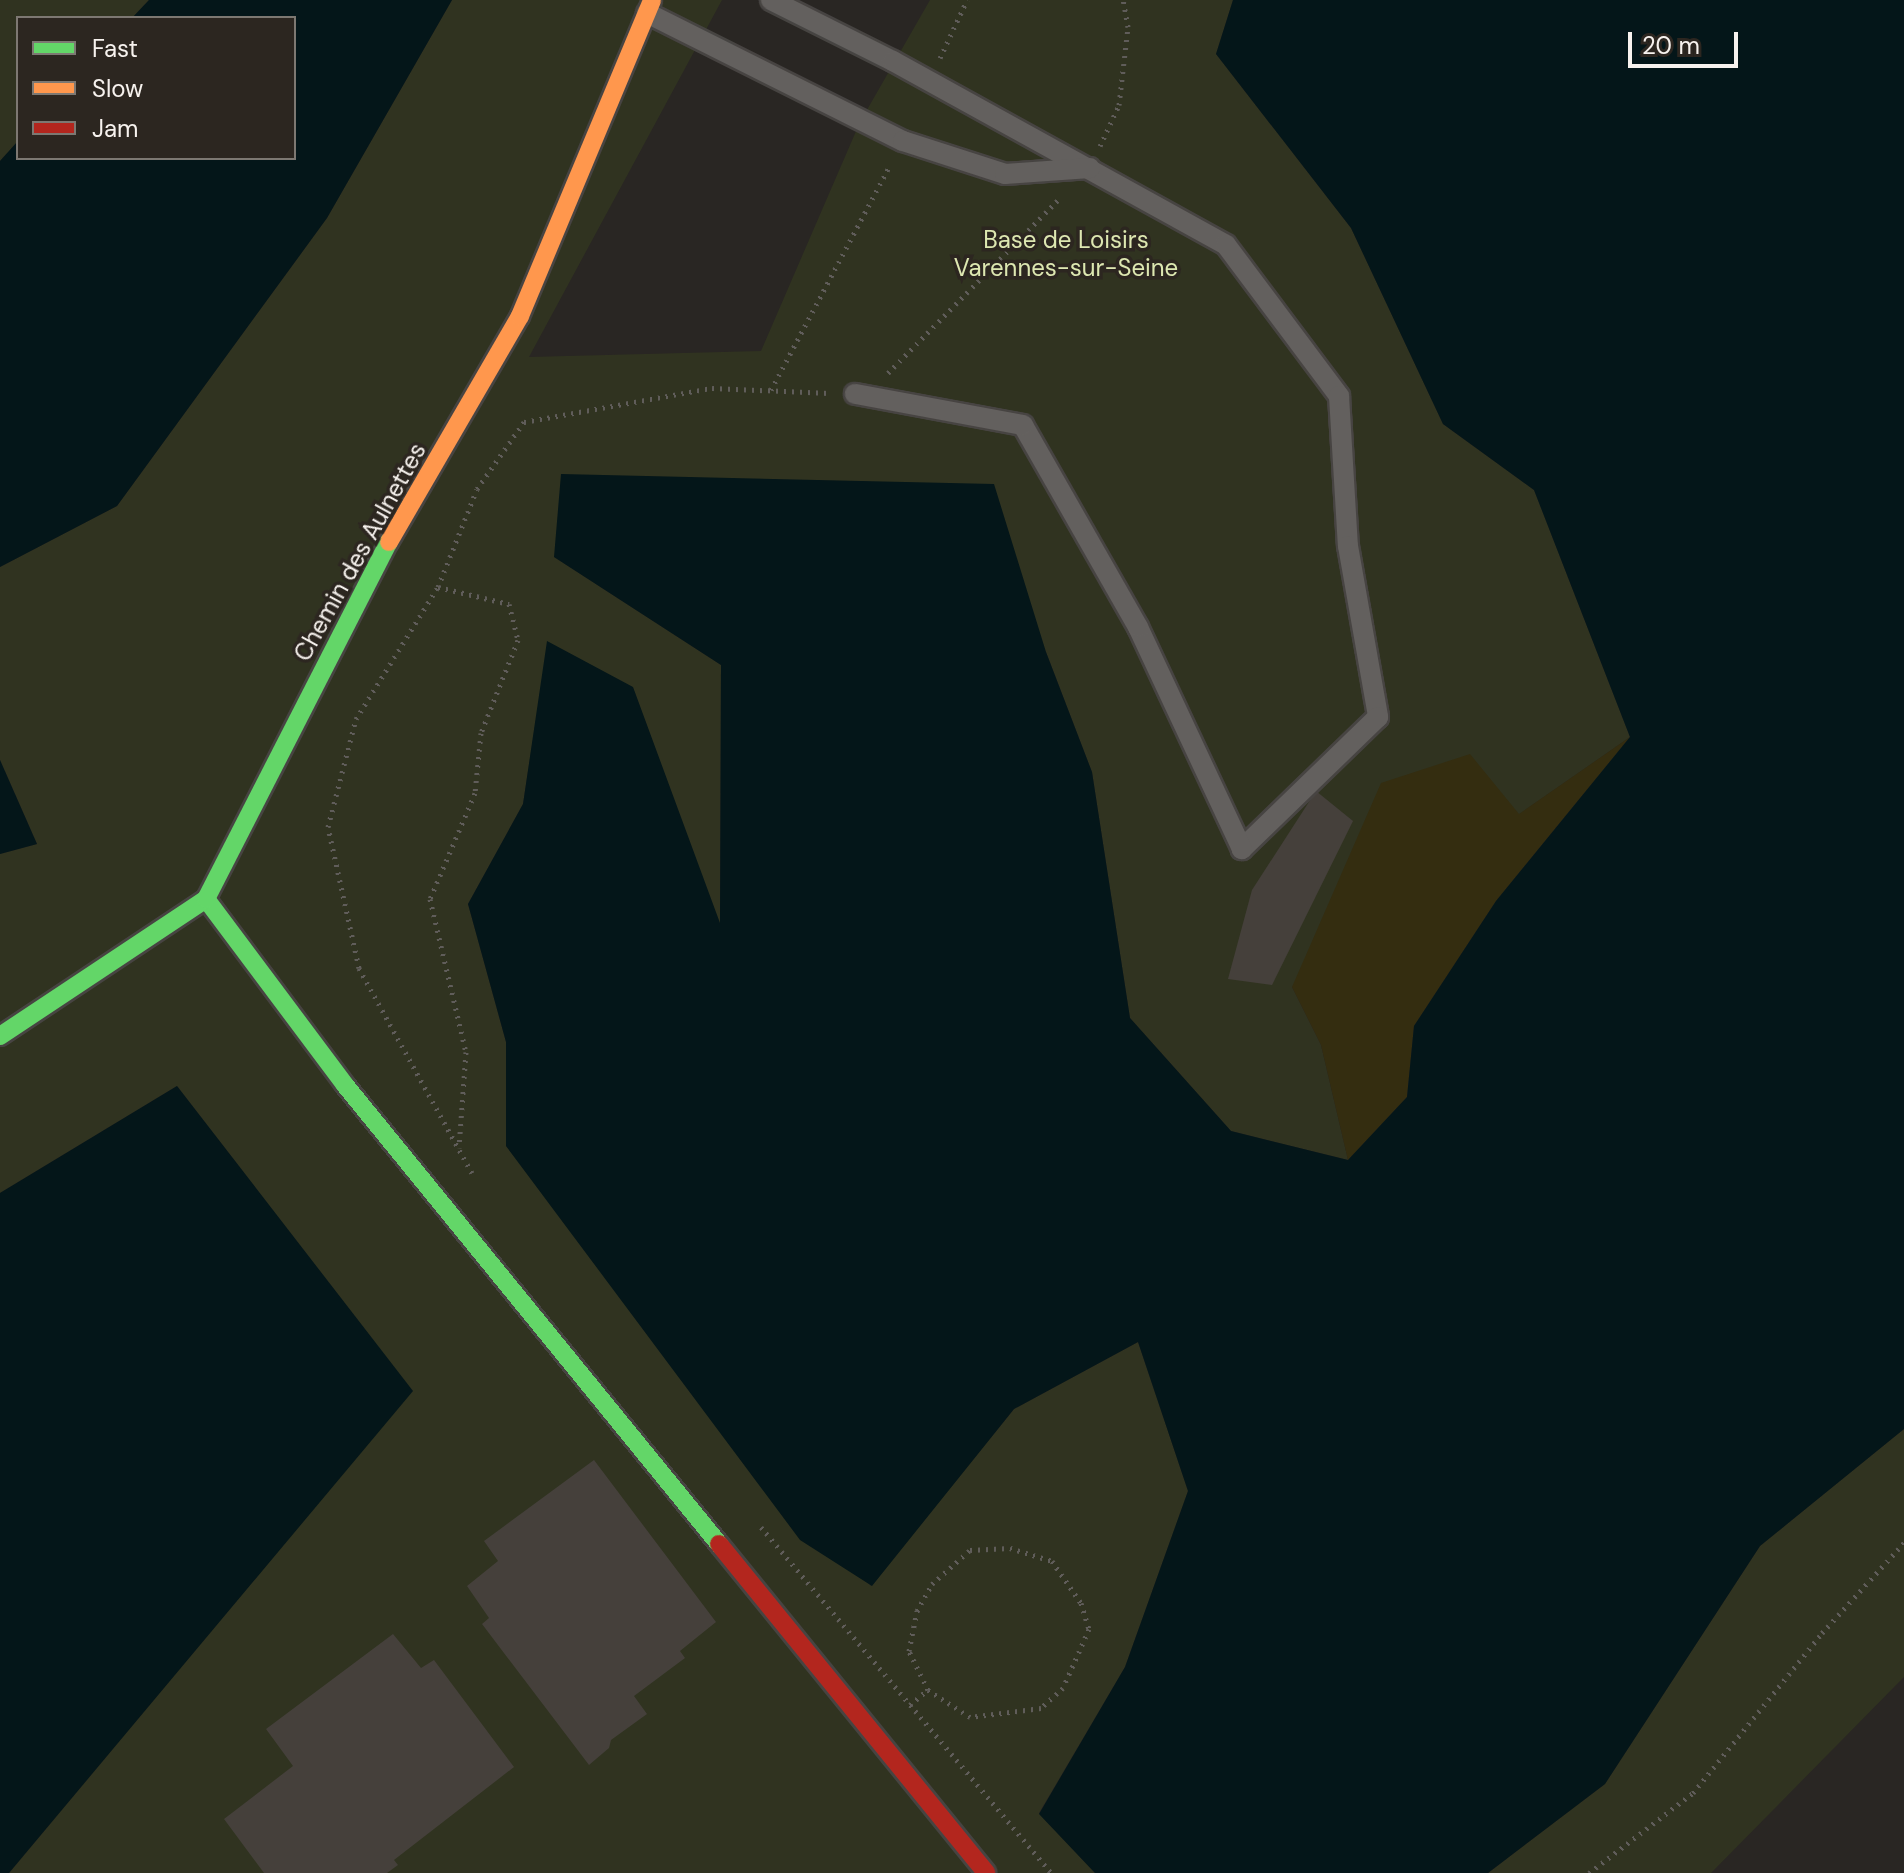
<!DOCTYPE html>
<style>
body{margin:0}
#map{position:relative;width:1904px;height:1873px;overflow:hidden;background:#292623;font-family:"DM Sans",sans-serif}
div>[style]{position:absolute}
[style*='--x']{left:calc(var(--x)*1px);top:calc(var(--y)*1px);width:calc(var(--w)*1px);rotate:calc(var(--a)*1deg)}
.green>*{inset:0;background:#303320}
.sand>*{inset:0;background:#342d10}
.water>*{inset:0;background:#041619}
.building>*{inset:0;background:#45403b}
.path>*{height:5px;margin-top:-2.5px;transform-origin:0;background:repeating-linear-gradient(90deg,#605d5a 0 2px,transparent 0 8px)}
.roads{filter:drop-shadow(2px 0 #474442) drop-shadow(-2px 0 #474442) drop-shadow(0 2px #474442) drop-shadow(0 -2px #474442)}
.lane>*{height:20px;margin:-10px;padding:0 10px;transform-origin:10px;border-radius:10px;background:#63605e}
.fast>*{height:18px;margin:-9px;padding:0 9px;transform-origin:9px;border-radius:9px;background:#63d668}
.slow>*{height:18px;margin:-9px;padding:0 9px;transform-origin:9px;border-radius:9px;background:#ff974d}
.jam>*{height:18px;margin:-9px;padding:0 9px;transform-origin:9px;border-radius:9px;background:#b3261e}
span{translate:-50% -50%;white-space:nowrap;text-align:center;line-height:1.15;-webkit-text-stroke:7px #2c2620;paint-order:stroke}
.park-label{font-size:24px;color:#dde7b1}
.street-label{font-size:24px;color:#f7f2ee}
.legend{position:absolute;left:16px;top:16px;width:280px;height:144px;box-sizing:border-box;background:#2c2620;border:2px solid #7d7872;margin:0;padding:10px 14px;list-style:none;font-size:24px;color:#f7f2ee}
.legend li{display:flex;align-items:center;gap:16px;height:40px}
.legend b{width:40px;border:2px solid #7d7872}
.scale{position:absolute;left:1628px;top:32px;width:110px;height:36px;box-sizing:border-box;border:4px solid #f7f2ee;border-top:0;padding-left:10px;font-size:24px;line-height:28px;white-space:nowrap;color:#f7f2ee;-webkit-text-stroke:6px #2c2620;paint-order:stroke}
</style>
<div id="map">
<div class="green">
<div style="clip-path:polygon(0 0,149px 0,132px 18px,18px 18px,18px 141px,0 161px)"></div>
<div style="clip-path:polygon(452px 0,722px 0,529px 357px,761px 351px,860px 122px,930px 0,1233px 0,1216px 54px,1351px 228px,1443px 424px,1534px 490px,1630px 737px,1518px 815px,1292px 987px,1321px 1045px,1348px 1160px,1231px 1131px,1130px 1018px,1092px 772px,1046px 652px,554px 557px,721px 665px,720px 926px,633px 688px,548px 642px,523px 804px,468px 904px,506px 1042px,506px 1146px,871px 1586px,1014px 1409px,1138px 1342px,1188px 1491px,1125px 1667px,1039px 1813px,1095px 1873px,9px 1873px,412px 1391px,177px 1086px,0 1193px,0 854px,37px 844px,0 760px,0 567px,117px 506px,327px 218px)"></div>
<div style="clip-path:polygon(1904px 1429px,1904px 1677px,1711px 1873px,1488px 1873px,1605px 1784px,1760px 1546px)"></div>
</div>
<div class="sand">
<div style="clip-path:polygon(1630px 737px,1496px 901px,1414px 1026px,1407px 1097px,1348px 1160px,1321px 1045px,1292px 987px,1381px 783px,1470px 754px,1519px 814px)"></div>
</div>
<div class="water">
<div style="clip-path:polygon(149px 0,452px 0,327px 218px,117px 506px,0 567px,0 161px,18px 141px,18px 158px,294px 158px,294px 18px,132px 18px)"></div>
<div style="clip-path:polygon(1233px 0,1904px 0,1904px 1429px,1760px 1546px,1605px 1784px,1488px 1873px,1095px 1873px,1039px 1814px,1125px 1667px,1188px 1491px,1138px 1342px,1014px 1409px,872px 1586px,800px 1540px,506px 1146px,506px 1042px,468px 904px,523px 804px,547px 641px,633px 687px,720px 923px,721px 665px,554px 557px,561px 474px,994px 484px,1046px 652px,1092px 772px,1130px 1018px,1231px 1131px,1348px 1160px,1407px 1097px,1414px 1026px,1496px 901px,1630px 737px,1534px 490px,1443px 424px,1351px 228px,1216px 54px)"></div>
<div style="clip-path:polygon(0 760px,37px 844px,0 854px)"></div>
<div style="clip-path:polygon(177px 1086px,413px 1391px,9px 1873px,0 1873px,0 1193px)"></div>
</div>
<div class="building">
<div style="clip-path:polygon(1316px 791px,1353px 821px,1272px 985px,1228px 979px,1252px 890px)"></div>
<div style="clip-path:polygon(594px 1460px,716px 1622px,680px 1651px,685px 1658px,634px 1696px,647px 1714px,611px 1740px,609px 1748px,589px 1765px,482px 1624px,489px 1618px,467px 1586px,498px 1561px,484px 1541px)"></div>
<div style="clip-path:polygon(393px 1634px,421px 1668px,434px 1660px,514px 1767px,394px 1860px,398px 1865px,387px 1873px,264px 1873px,224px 1819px,293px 1766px,266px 1729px)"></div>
</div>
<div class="path">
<div style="--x:940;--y:58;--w:64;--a:-65"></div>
<div style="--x:1100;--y:146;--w:45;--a:-65.1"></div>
<div style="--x:1119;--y:105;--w:79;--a:-83.4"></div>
<div style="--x:1128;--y:27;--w:27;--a:-100"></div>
<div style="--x:888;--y:373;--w:247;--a:-45.5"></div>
<div style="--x:771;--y:390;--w:255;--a:-62.1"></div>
<div style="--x:438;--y:587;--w:73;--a:13.5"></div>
<div style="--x:509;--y:604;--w:37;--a:76"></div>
<div style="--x:518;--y:640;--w:100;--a:111.7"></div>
<div style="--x:481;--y:733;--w:60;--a:95.7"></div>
<div style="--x:475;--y:793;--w:115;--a:113"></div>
<div style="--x:430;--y:899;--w:157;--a:76.8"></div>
<div style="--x:466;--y:1052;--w:96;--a:94.2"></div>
<div style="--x:472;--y:1173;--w:234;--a:-118.9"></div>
<div style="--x:359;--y:968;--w:144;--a:-102.4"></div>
<div style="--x:328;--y:827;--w:112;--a:-75.5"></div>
<div style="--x:356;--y:719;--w:155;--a:-58.2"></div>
<div style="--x:438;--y:587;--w:105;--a:-68.3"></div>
<div style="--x:477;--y:489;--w:82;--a:-55"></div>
<div style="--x:524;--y:422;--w:191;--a:-10.3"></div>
<div style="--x:712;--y:388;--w:117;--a:2.4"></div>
<div style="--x:761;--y:1527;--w:451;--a:50"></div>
<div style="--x:1010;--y:1548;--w:44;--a:17.2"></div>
<div style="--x:1052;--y:1561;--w:51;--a:55.4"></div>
<div style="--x:1081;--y:1603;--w:27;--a:73"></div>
<div style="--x:1089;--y:1629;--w:64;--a:113.8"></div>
<div style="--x:1063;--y:1688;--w:30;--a:138"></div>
<div style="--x:1041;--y:1708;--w:72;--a:172.8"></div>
<div style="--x:970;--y:1717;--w:50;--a:-147.3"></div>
<div style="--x:928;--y:1690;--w:43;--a:-116"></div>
<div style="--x:909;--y:1651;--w:41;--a:-78.7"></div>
<div style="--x:917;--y:1611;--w:31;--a:-61"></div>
<div style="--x:932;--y:1584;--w:51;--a:-41.8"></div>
<div style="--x:970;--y:1550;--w:40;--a:-2.9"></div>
<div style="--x:910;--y:1705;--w:23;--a:-41"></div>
<div style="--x:1589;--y:1873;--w:131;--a:-37.6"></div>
<div style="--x:1693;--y:1793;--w:206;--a:-51.1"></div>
<div style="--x:1822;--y:1633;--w:122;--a:-47.7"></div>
</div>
<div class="roads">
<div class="lane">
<div style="--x:771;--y:0;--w:136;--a:26.6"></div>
<div style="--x:893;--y:61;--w:380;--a:28.9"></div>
<div style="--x:1226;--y:245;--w:189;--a:53.2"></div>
<div style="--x:1339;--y:396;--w:150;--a:86.6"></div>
<div style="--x:1348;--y:546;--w:174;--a:80"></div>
<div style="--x:1378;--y:717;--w:190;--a:135.9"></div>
<div style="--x:1242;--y:849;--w:245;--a:-115.1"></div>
<div style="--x:1138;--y:627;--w:232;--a:-119.7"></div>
<div style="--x:1023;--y:425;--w:171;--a:-169.5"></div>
<div style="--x:647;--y:13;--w:286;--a:26.6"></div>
<div style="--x:903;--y:141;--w:107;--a:17.9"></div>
<div style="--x:1005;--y:174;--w:85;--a:-4"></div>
</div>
<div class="fast">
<div style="--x:206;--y:899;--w:232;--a:53.2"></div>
<div style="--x:345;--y:1085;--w:592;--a:50.83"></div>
<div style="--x:0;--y:1036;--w:247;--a:-33.6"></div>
<div style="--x:206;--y:899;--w:401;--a:-62.9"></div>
</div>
<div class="slow">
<div style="--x:389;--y:542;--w:261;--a:-59.9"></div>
<div style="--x:520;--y:316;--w:342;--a:-67.3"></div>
</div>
<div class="jam">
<div style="--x:719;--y:1544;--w:424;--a:50.9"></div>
</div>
</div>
<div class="park-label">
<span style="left:1066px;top:254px">Base de Loisirs<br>Varennes-sur-Seine</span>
</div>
<div class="street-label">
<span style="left:360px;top:552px;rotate:-61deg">Chemin des Aulnettes</span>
</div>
<ul class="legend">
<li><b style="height:10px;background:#63d668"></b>Fast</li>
<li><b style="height:10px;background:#ff974d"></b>Slow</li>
<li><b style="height:10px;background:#b3261e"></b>Jam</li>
</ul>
<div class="scale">20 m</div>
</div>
